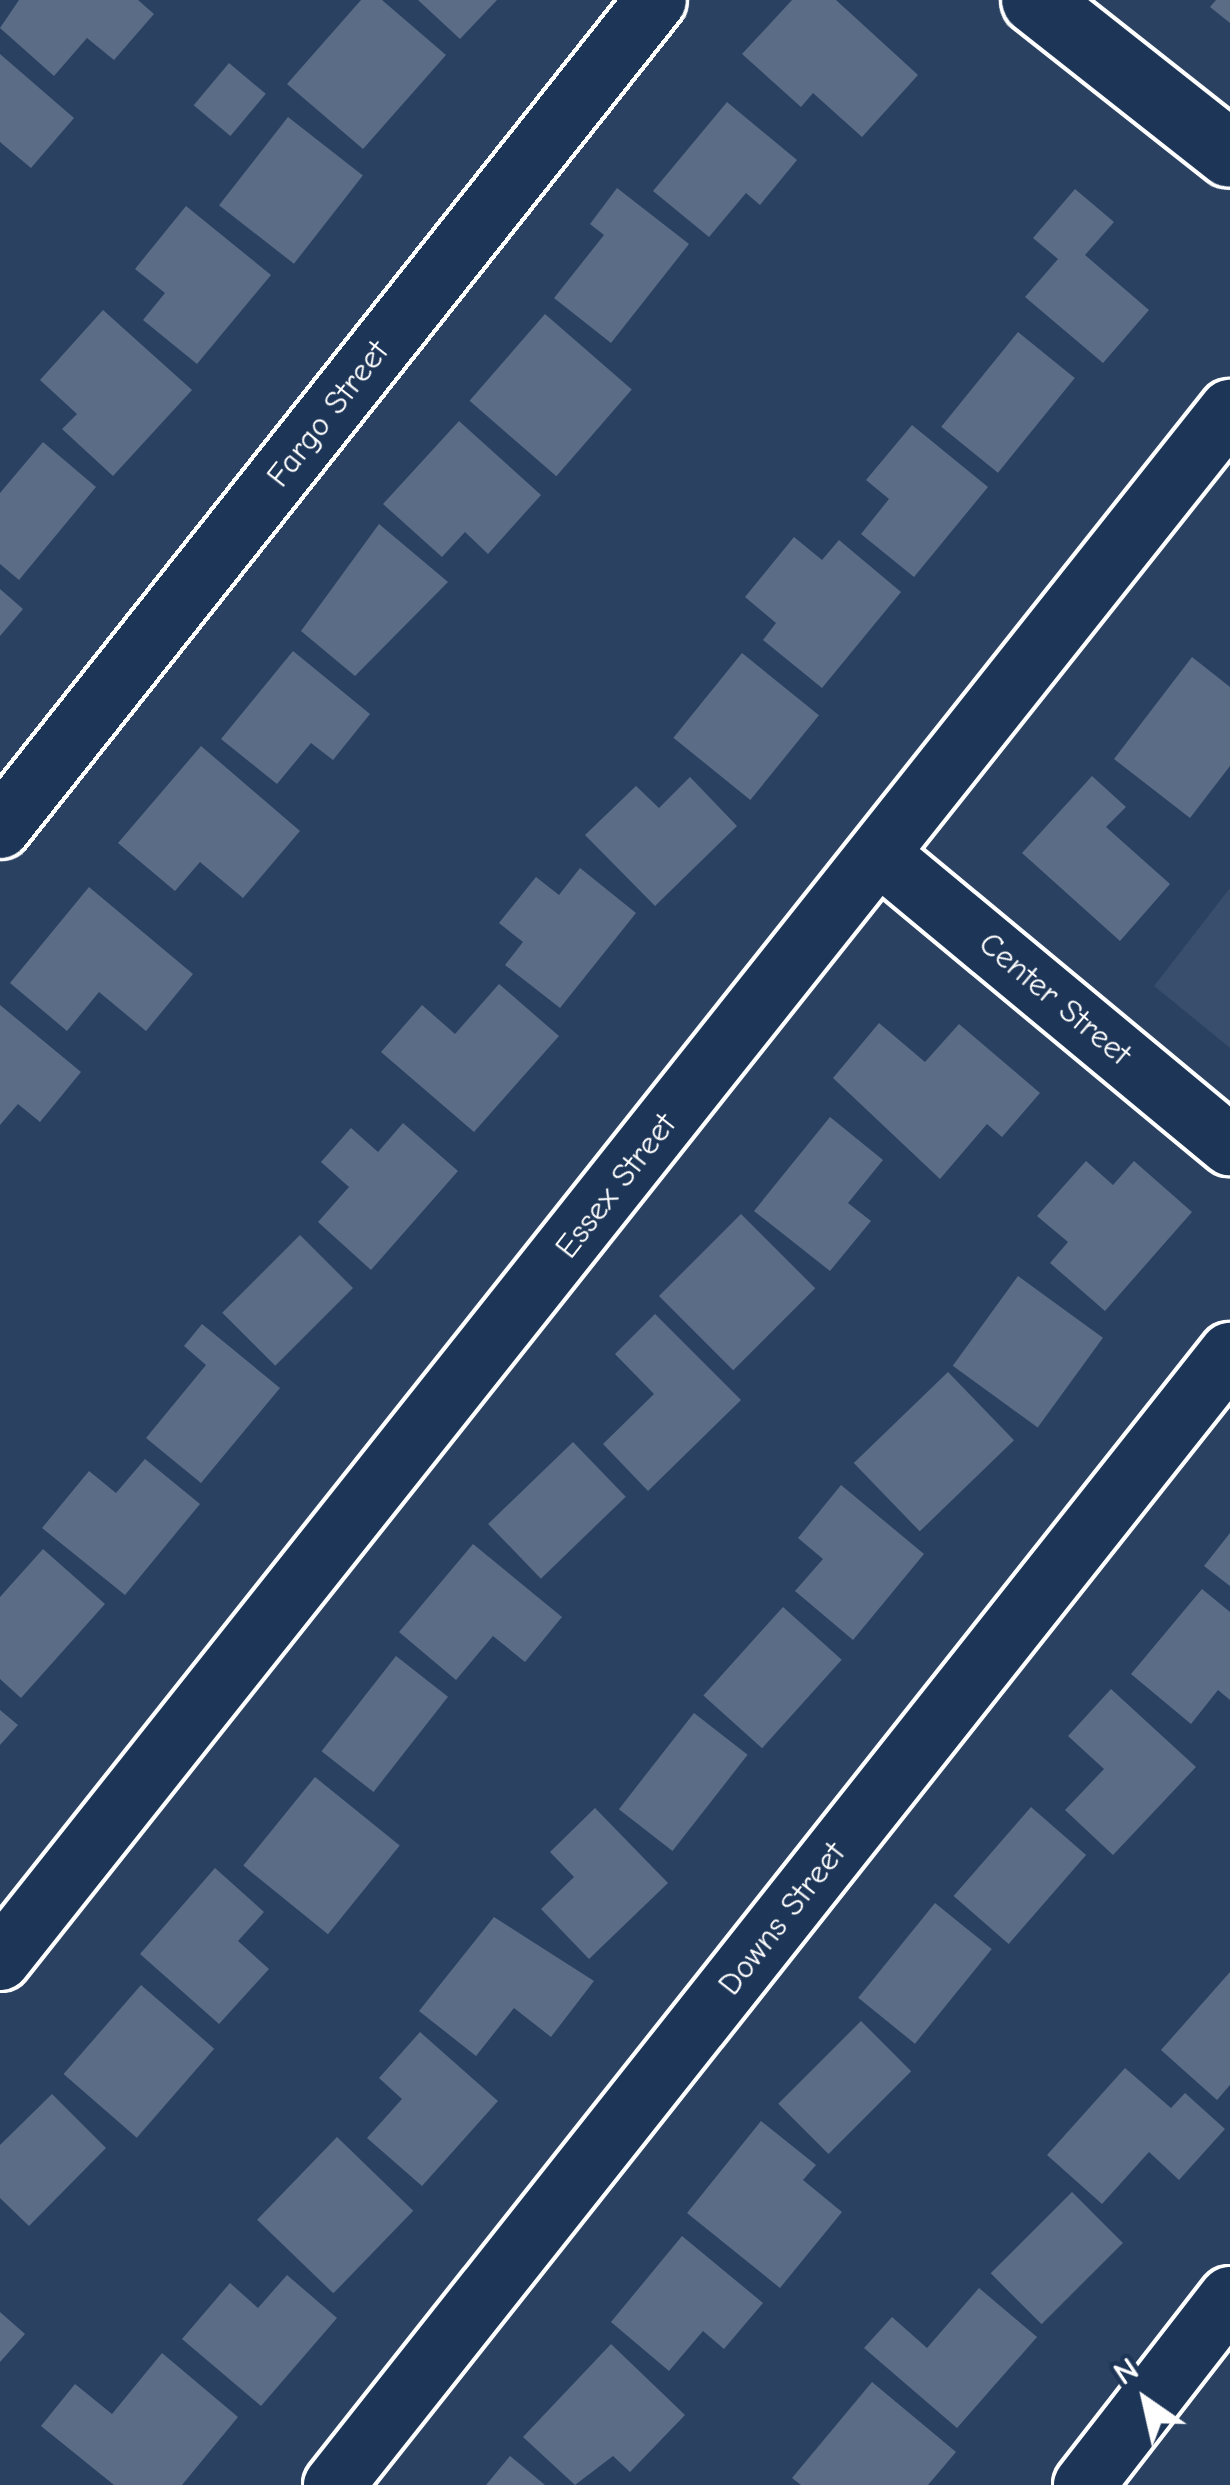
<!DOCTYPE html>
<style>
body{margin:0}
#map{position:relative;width:1230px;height:2485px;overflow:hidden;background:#2a4161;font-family:"Comic Neue",sans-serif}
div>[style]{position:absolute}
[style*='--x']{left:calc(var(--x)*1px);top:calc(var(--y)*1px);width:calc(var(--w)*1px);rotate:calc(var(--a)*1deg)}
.built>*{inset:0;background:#394e6c}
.building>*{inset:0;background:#5b6c86;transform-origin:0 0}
.roads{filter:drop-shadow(3px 0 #fff) drop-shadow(-3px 0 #fff) drop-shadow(0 3px #fff) drop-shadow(0 -3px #fff)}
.street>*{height:60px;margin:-30px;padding:0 30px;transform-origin:30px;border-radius:30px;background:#1d3557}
.secondary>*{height:66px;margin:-33px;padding:0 33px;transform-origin:33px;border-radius:33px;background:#1d3557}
span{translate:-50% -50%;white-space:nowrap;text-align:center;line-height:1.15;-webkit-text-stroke:9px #1d3557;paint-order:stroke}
.street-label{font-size:33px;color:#fff}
.north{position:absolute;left:1086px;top:2341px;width:120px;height:120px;-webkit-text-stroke:9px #1d3557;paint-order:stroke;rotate:326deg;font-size:33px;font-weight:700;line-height:48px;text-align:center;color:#fff}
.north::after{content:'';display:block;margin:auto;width:42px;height:54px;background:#fff;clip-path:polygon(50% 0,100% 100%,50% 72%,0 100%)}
</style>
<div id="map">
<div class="built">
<div style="clip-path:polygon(1230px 888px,1230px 1048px,1154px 986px)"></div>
</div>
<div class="building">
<div style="clip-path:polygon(19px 0,138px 0,154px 14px,114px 60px,87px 38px,54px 76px,0 28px)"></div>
<div style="clip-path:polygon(361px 0,382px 0,446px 55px,363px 149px,287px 84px)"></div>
<div style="clip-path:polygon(418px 0,497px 0,460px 39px)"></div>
<div style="clip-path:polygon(792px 0,836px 0,918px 75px,862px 137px,813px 93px,801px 107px,742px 54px)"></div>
<div style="clip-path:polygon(1216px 0,1230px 0,1230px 23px,1210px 7px)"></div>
<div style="clip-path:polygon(0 54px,74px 118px,31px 168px,0 142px)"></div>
<div style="left:229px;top:63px;width:48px;height:55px;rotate:40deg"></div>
<div style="clip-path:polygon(727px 102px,797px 160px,760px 205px,746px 193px,709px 237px,653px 191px)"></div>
<div style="left:288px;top:117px;width:95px;height:112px;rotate:38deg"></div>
<div style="clip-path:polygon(617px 188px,689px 244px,611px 343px,554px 298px,604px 235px,590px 224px)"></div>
<div style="clip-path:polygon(1075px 189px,1114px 222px,1085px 255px,1149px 310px,1103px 363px,1025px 297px,1058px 259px,1033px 238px)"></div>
<div style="clip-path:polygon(186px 206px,271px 275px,197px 364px,143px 320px,165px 293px,135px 269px)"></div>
<div style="clip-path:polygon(103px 310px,192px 390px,113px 476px,62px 429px,77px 414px,40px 380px)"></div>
<div style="left:545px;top:314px;width:115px;height:115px;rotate:41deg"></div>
<div style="left:1018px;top:332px;width:73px;height:122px;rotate:39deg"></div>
<div style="clip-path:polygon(459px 421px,541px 495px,488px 554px,465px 532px,442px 557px,383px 504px)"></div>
<div style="clip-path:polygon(912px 425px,988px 487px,914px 577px,861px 534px,889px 499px,866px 480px)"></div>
<div style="clip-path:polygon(43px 442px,96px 487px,19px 580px,0 564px,0 493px)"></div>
<div style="clip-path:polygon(379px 524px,448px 582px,355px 676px,301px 631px)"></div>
<div style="clip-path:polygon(794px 537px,822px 560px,839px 540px,901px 592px,822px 688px,763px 640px,776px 623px,745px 597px)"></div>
<div style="clip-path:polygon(0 589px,23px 609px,0 636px)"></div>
<div style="clip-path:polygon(293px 651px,370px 714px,333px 760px,311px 743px,277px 784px,221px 739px)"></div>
<div style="left:742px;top:653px;width:99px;height:109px;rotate:39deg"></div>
<div style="clip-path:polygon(1192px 657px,1230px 687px,1230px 766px,1190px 818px,1114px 759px)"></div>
<div style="clip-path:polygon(201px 746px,300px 831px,243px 898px,200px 862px,175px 891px,118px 843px)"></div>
<div style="clip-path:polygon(1092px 776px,1126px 807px,1106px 827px,1170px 884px,1120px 941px,1022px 853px)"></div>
<div style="clip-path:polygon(690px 777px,737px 826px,655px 906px,585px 835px,636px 786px,659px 808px)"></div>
<div style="clip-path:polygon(580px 868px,636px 913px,560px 1008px,505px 965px,523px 942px,499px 923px,536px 877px,559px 895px)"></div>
<div style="clip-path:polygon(89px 887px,193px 974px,146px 1031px,99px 992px,67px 1031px,10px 983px)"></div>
<div style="clip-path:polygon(499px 984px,559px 1036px,474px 1132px,381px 1052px,422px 1005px,455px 1034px)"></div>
<div style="clip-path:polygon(0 1005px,81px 1072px,40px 1122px,18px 1104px,0 1125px)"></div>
<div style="clip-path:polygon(879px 1023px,925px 1062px,959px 1024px,1040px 1093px,1002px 1137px,987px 1124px,940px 1179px,833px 1078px)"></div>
<div style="clip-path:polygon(830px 1117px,883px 1160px,848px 1203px,871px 1221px,830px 1271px,754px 1211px)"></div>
<div style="clip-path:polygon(403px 1123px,458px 1171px,371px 1270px,318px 1222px,349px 1187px,321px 1162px,351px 1128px,378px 1152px)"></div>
<div style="clip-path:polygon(1086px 1161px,1113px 1185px,1134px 1161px,1192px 1212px,1105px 1311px,1050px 1263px,1068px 1242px,1037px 1216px)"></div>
<div style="left:741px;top:1214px;width:105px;height:116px;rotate:45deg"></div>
<div style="left:300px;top:1235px;width:75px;height:110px;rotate:45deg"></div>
<div style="left:1018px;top:1276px;width:105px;height:111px;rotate:36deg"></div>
<div style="clip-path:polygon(655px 1314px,741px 1400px,648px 1491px,603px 1444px,654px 1394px,615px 1354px)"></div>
<div style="clip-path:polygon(202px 1324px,280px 1388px,201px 1483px,146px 1438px,206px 1365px,184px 1346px)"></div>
<div style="left:948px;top:1372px;width:95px;height:131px;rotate:46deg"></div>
<div style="left:573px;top:1442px;width:76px;height:118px;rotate:46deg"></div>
<div style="clip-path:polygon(145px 1459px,200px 1504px,125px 1595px,42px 1528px,89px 1471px,116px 1493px)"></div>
<div style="clip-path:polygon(841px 1485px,924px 1554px,853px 1640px,795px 1591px,823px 1559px,798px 1538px)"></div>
<div style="clip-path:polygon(1230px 1533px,1230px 1586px,1204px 1566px)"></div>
<div style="clip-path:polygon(473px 1544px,562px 1617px,525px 1662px,493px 1636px,456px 1680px,399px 1632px)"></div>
<div style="clip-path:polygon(43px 1549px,105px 1604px,21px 1698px,0 1679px,0 1597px)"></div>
<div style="clip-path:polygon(1202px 1589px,1230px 1612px,1230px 1700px,1218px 1690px,1191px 1724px,1131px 1674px)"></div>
<div style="left:783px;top:1607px;width:79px;height:119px;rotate:42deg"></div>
<div style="left:396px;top:1656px;width:66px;height:121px;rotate:38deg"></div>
<div style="clip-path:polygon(1111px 1689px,1196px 1767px,1113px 1855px,1065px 1810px,1104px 1769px,1068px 1736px)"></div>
<div style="clip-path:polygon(0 1710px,18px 1725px,0 1745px)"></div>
<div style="left:694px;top:1713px;width:68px;height:122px;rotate:38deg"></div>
<div style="left:315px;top:1777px;width:109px;height:114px;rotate:39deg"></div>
<div style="left:1031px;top:1807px;width:73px;height:118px;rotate:41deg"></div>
<div style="clip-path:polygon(595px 1808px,668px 1883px,589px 1959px,541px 1909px,574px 1877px,550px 1852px)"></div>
<div style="clip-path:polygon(215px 1868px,264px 1912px,238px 1941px,269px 1969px,219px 2024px,140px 1954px)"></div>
<div style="left:935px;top:1903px;width:73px;height:122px;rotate:39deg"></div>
<div style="clip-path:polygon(494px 1917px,594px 1981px,551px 2037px,514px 2008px,476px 2056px,419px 2011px)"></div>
<div style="clip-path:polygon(1230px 1972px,1230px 2085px,1217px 2100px,1161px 2050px)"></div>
<div style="left:141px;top:1985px;width:97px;height:118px;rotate:41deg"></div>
<div style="left:861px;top:2021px;width:71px;height:117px;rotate:45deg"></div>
<div style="clip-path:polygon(420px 2032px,498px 2101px,422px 2186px,367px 2138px,402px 2099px,379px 2078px)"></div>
<div style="clip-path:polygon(1125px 2068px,1171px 2108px,1185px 2093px,1225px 2129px,1179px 2180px,1149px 2152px,1102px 2204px,1047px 2155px)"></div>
<div style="clip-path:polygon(52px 2094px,106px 2148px,29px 2226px,0 2198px,0 2145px)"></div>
<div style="clip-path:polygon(761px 2121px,816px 2165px,803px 2180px,842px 2212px,780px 2288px,687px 2213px)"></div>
<div style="left:337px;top:2137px;width:106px;height:115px;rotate:44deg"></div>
<div style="left:1072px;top:2192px;width:72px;height:115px;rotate:45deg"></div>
<div style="clip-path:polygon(682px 2236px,763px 2303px,724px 2349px,703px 2331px,669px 2371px,611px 2322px)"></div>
<div style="clip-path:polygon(287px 2275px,337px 2318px,261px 2406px,182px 2339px,230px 2283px,258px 2308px)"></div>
<div style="clip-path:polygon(979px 2288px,1037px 2337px,957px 2428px,864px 2348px,892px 2317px,927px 2348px)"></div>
<div style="clip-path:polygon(0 2312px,25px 2334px,0 2362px)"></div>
<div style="clip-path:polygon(611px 2344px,685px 2415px,630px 2472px,613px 2456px,575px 2485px,523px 2437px)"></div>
<div style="clip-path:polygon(162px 2353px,238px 2417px,182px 2485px,114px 2485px,41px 2426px,75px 2384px,112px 2414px)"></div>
<div style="clip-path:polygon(872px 2382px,956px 2452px,928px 2485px,801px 2485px,792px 2478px)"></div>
<div style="clip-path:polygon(510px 2456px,545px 2485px,486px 2485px)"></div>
</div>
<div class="roads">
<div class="street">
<div style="--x:0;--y:828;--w:1056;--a:-51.61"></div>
<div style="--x:879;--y:854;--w:456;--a:39.7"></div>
<div style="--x:0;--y:1960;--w:1979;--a:-51.57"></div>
<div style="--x:334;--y:2485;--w:1444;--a:-51.64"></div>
<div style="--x:1084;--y:2485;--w:238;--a:-52.2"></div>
</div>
<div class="secondary">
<div style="--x:1035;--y:0;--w:248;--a:38.3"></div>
</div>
</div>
<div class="street-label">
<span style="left:328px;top:414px;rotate:-52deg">Fargo Street</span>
<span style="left:1055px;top:999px;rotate:40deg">Center Street</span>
<span style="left:616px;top:1186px;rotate:-52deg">Essex Street</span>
<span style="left:782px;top:1919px;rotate:-52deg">Downs Street</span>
</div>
<div class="north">N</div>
</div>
